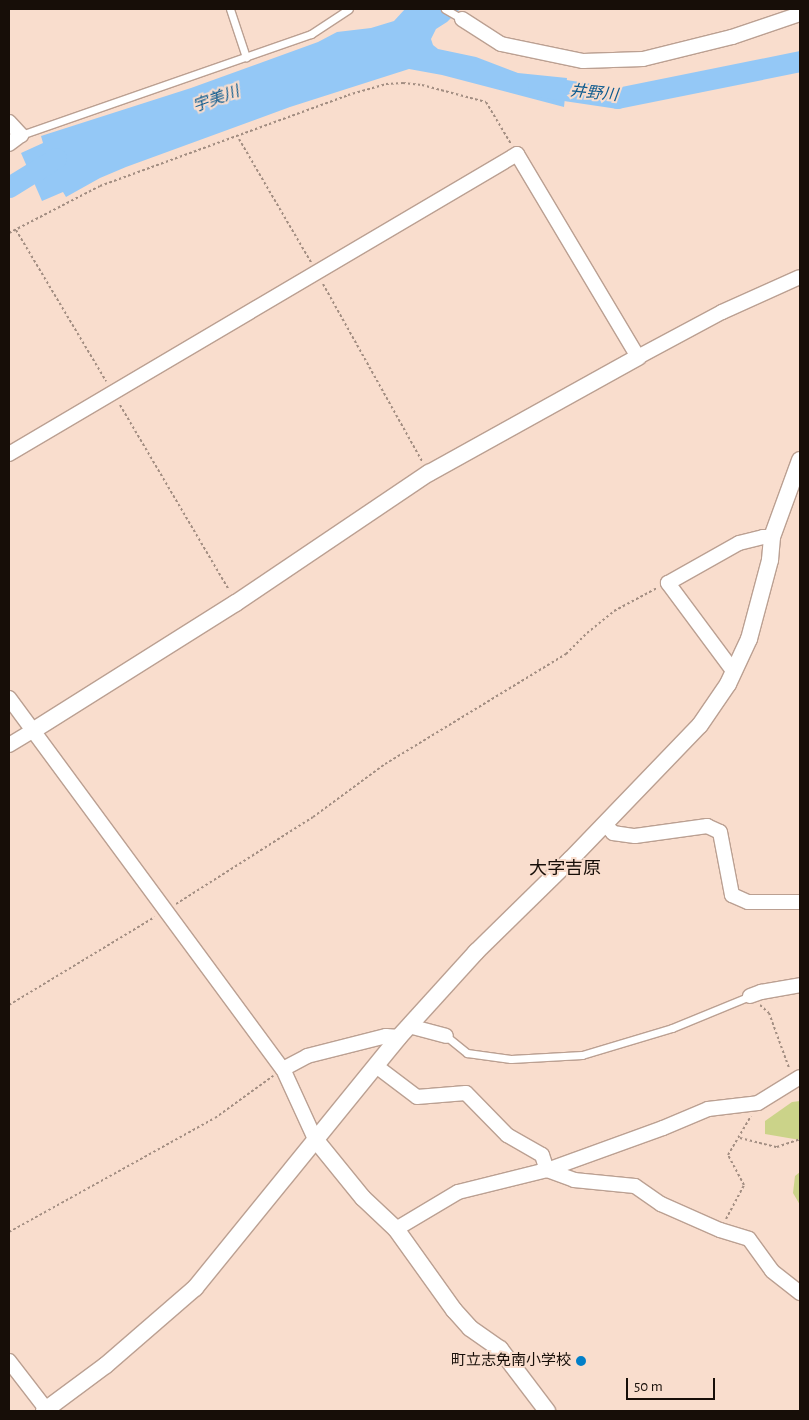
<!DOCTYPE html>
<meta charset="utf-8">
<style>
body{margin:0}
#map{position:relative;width:809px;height:1420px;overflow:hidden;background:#f9ddcd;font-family:"Alegreya Sans","Noto Sans JP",sans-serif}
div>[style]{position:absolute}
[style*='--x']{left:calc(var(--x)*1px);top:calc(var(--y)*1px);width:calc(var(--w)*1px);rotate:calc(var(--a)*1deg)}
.green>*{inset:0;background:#cbd389}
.water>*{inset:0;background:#94c8f6}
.river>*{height:21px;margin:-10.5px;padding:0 10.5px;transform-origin:10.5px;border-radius:10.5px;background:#94c8f6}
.path>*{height:2px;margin-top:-1px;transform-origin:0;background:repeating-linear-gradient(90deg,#a38e82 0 2.5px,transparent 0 5px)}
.roads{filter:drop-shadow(1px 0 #bba092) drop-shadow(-1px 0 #bba092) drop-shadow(0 1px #bba092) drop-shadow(0 -1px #bba092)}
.service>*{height:7px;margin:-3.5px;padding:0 3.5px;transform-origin:3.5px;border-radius:3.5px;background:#fff}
.minor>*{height:14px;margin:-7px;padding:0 7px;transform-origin:7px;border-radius:7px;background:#fff}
.tertiary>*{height:16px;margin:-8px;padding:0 8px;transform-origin:8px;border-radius:8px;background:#fff}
.dots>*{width:14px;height:14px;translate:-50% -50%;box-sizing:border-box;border:2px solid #f9ddcd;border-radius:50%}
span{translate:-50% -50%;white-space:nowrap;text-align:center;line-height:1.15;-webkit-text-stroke:4px #f9ddcd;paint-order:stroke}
.poi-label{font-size:15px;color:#170e08}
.right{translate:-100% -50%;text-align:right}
.water-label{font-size:16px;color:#0d5b8f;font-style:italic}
.quarter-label{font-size:18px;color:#170e08}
.frame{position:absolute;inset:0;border:10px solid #170e08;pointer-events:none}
.scale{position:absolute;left:626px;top:1378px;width:89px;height:22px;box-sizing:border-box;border:2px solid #170e08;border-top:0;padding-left:6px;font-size:15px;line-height:18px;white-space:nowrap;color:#170e08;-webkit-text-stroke:4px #f9ddcd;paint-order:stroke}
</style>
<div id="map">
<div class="green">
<div style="clip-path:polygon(800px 1101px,800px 1140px,765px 1134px,765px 1121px,792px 1102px)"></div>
<div style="clip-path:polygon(800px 1172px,800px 1205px,793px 1193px,795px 1176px)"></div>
</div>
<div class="water">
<div style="clip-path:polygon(405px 9px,460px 9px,447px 22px,436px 29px,431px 39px,433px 45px,438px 49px,476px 57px,518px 73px,567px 78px,564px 107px,442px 75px,409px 69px,290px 107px,126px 167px,100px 178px,66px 197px,63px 192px,42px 201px,21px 153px,43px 143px,41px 136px,191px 88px,318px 42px,337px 32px,371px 28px,394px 21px)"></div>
</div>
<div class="river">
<div style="--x:538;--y:86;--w:80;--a:8.6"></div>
<div style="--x:617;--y:98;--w:187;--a:-11.4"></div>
<div style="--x:9;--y:187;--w:55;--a:-31.7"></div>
</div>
<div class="path">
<div style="--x:239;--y:139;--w:143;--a:59.7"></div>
<div style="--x:16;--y:230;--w:176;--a:59.2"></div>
<div style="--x:9;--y:233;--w:102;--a:-27.3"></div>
<div style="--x:100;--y:186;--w:264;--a:-20.1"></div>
<div style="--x:348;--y:95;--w:40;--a:-16"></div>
<div style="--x:386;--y:84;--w:17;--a:-3"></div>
<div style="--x:403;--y:83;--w:19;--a:6"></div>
<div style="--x:422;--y:85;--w:66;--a:14.9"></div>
<div style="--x:486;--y:102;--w:49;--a:59.2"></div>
<div style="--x:323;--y:284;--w:203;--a:60.8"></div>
<div style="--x:120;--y:405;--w:215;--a:59.5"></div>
<div style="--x:176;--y:904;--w:162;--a:-32.4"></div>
<div style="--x:313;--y:817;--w:89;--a:-36.4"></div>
<div style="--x:385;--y:764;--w:212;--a:-31.3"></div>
<div style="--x:566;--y:654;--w:30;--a:-45"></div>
<div style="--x:587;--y:633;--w:35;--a:-39"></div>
<div style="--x:614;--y:611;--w:49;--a:-28.1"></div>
<div style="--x:9;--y:1005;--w:170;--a:-31.1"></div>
<div style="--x:760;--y:1005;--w:12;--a:42"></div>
<div style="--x:769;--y:1013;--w:59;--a:70"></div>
<div style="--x:740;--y:1138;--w:38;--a:14"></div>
<div style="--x:777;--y:1147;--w:24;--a:-19"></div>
<div style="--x:726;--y:1219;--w:38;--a:-62"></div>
<div style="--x:744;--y:1185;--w:34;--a:-118"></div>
<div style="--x:728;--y:1155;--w:45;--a:-59.5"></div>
<div style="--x:9;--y:1232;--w:235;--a:-29"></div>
<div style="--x:215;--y:1118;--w:72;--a:-35.9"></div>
</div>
<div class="roads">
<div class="service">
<div style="--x:230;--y:9;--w:51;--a:71.6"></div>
<div style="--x:445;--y:9;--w:20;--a:30"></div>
<div style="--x:21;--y:135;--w:307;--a:-19.2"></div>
<div style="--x:311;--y:34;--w:45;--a:-33.3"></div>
<div style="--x:446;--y:1036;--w:27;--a:39"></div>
<div style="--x:467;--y:1053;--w:44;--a:7.8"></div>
<div style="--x:511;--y:1059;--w:71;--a:-3.2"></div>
<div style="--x:582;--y:1055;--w:94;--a:-16.7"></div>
<div style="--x:672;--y:1028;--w:84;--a:-22.3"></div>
</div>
<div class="minor">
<div style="--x:462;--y:19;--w:46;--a:32.7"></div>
<div style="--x:501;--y:44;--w:84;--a:11.7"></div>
<div style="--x:583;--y:61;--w:60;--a:-1.9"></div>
<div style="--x:643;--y:59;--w:92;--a:-13.9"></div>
<div style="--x:732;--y:37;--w:72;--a:-18.7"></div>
<div style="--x:9;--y:122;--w:18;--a:47"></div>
<div style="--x:21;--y:135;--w:15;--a:143"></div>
<div style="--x:9;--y:454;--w:590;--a:-30.56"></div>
<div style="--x:517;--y:154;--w:236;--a:59.2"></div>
<div style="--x:638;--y:357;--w:95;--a:-28.2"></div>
<div style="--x:722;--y:312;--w:85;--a:-24.2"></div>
<div style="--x:734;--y:672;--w:111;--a:-126.6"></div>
<div style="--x:668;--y:583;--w:81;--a:-29.4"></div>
<div style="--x:739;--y:543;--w:25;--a:-14"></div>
<div style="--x:763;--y:537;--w:9;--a:0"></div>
<div style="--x:9;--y:698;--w:461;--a:53.6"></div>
<div style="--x:283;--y:1069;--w:77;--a:65.4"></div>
<div style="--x:9;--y:745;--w:29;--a:-31"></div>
<div style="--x:605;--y:824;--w:12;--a:48"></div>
<div style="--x:613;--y:833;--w:22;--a:8"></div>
<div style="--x:635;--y:836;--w:73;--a:-7.9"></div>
<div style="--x:707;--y:826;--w:14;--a:25"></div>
<div style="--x:720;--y:832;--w:64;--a:79.2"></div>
<div style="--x:732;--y:895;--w:17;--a:24"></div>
<div style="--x:748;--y:902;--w:52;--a:0"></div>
<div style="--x:750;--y:996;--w:12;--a:-20"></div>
<div style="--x:761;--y:992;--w:40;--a:-10"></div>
<div style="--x:409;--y:1026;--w:38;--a:15"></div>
<div style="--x:376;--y:1066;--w:51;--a:37.1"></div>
<div style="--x:417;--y:1097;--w:49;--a:-4.7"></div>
<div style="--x:466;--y:1093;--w:59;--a:45.7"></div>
<div style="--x:507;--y:1135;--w:40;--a:29.7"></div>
<div style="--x:542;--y:1155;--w:16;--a:72"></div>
<div style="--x:283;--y:1069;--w:27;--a:-28"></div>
<div style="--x:307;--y:1056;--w:81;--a:-14.2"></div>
<div style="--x:386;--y:1036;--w:13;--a:4"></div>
<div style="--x:547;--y:1170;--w:29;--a:20"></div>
<div style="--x:574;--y:1180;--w:61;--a:5.6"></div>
<div style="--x:635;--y:1186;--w:32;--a:35"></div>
<div style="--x:661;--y:1204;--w:64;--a:23.8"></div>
<div style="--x:720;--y:1230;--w:30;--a:17"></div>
<div style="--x:749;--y:1239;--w:39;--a:54"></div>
<div style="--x:772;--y:1271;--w:36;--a:38"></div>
<div style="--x:396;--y:1229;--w:72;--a:-30.8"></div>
<div style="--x:458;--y:1192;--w:92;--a:-13.9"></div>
<div style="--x:547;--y:1170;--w:123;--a:-19.9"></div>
<div style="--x:663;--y:1128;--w:49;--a:-22.9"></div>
<div style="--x:708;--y:1109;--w:50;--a:-6.8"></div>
<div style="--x:758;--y:1103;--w:49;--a:-31.8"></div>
<div style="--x:9;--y:1361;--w:61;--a:52.4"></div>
</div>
<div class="tertiary">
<div style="--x:34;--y:730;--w:239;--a:-32.2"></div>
<div style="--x:236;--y:603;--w:233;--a:-34"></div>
<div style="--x:429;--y:473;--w:239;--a:-29"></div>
<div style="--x:315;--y:1139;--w:76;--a:50.9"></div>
<div style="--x:363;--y:1198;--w:45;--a:43.2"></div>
<div style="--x:396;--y:1229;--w:100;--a:54.4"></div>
<div style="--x:454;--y:1310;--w:24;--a:48"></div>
<div style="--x:470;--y:1328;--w:37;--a:35"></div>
<div style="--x:500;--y:1349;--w:78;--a:52.8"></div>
<div style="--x:44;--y:1411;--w:77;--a:-36.6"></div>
<div style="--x:106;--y:1365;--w:118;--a:-40.9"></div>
<div style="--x:195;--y:1288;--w:323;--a:-50.9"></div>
<div style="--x:399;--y:1037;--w:115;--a:-47.8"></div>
<div style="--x:476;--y:952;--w:132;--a:-44.4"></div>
<div style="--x:570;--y:860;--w:187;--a:-46.1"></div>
<div style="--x:700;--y:725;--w:50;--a:-55.7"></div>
<div style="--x:728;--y:684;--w:50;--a:-65"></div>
<div style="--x:749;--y:639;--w:82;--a:-75.1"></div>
<div style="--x:770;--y:560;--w:23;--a:-85"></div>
<div style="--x:772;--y:537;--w:82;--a:-70"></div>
</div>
</div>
<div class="dots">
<div style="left:581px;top:1361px;background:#027fc8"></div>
</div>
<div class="poi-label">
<span class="right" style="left:571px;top:1361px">町立志免南小学校</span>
</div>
<div class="water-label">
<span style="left:594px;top:93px;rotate:6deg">井野川</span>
<span style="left:216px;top:99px;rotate:-20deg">宇美川</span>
</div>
<div class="quarter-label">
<span style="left:565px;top:869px">大字吉原</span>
</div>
<div class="frame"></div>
<div class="scale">50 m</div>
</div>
